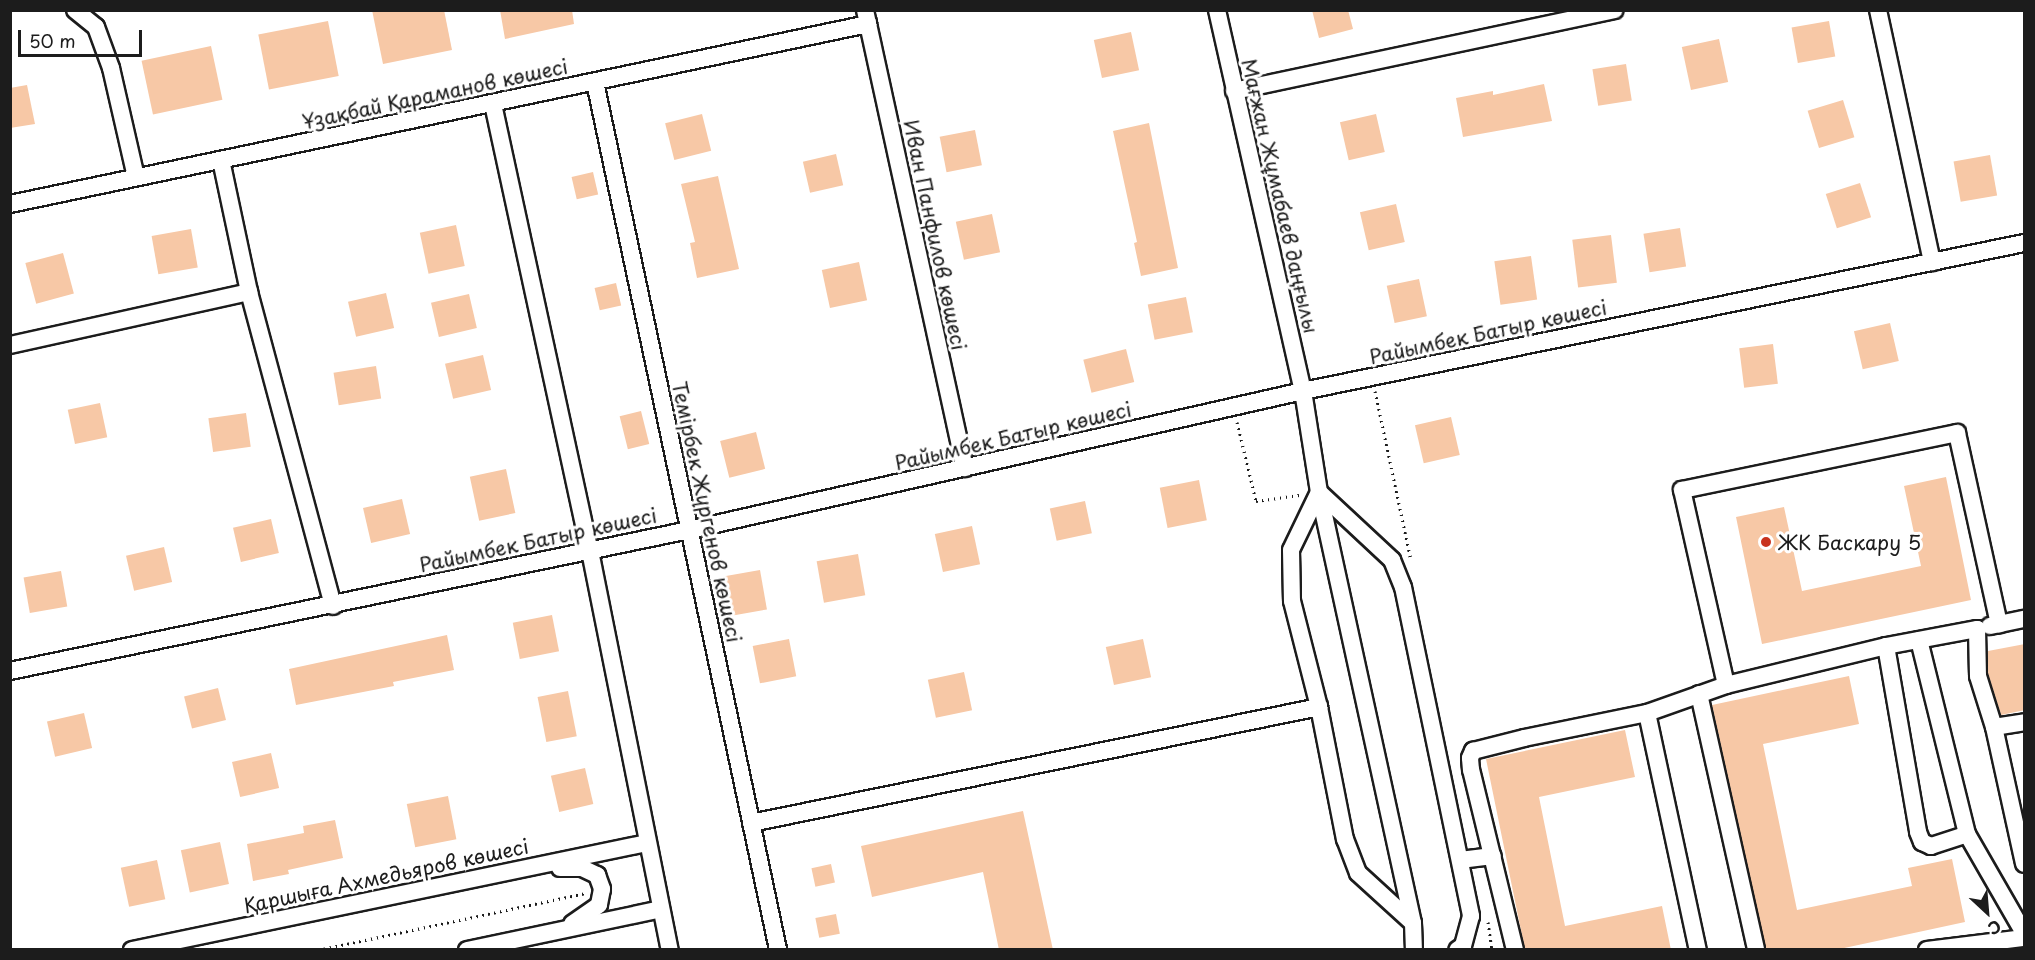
<!DOCTYPE html>
<meta charset="utf-8">
<style>
body{margin:0}
#map{position:relative;width:2035px;height:960px;overflow:hidden;background:#fff;font-family:"Playpen Sans",sans-serif}
div>[style]{position:absolute}
[style*='--x']{left:calc(var(--x)*1px);top:calc(var(--y)*1px);width:calc(var(--w)*1px);rotate:calc(var(--a)*1deg)}
.building>*{inset:0;background:#f7c8a6;transform-origin:0 0}
.path>*{height:3px;margin-top:-1.5px;transform-origin:0;background:repeating-linear-gradient(90deg,#1c1c1c 0 1.5px,transparent 0 6px)}
.roads{filter:drop-shadow(2px 0 #1c1c1c) drop-shadow(-2px 0 #1c1c1c) drop-shadow(0 2px #1c1c1c) drop-shadow(0 -2px #1c1c1c)}
.minor>*{height:16px;margin:-8px;padding:0 8px;transform-origin:8px;border-radius:8px;background:#fff}
.dots>*{width:16px;height:16px;translate:-50% -50%;box-sizing:border-box;border:3px solid #fff;border-radius:50%}
span{translate:-50% -50%;white-space:nowrap;text-align:center;line-height:1.15;-webkit-text-stroke:6px #fff;paint-order:stroke}
.street-label{font-size:20px;color:#1c1c1c}
.poi-label{font-size:20px;color:#1c1c1c}
.left{translate:0 -50%;text-align:left}
.frame{position:absolute;inset:0;border:12px solid #1c1c1c;pointer-events:none}
.north{position:absolute;left:1957px;top:882px;width:60px;height:60px;-webkit-text-stroke:4px #fff;paint-order:stroke;rotate:154deg;font-size:16px;font-weight:700;line-height:24px;text-align:center;color:#1c1c1c}
.north::after{content:'';display:block;margin:auto;width:21px;height:27px;background:#1c1c1c;clip-path:polygon(50% 0,100% 100%,50% 72%,0 100%)}
.scale{position:absolute;left:18px;top:30px;width:124px;height:27px;box-sizing:border-box;border:3px solid #1c1c1c;border-top:0;padding-left:8px;font-size:18px;line-height:21px;white-space:nowrap;color:#1c1c1c;-webkit-text-stroke:4px #fff;paint-order:stroke}
</style>
<div id="map">
<div class="building">
<div style="clip-path:polygon(372px 10px,444px 10px,452px 50px,383px 64px)"></div>
<div style="clip-path:polygon(500px 10px,572px 10px,574px 24px,505px 39px)"></div>
<div style="clip-path:polygon(1312px 10px,1348px 10px,1353px 29px,1319px 38px)"></div>
<div style="left:328px;top:21px;width:56px;height:71px;rotate:79deg"></div>
<div style="left:1829px;top:21px;width:36px;height:38px;rotate:80deg"></div>
<div style="left:1131px;top:32px;width:39px;height:38px;rotate:78deg"></div>
<div style="left:1719px;top:39px;width:44px;height:38px;rotate:78deg"></div>
<div style="left:211px;top:46px;width:55px;height:71px;rotate:78deg"></div>
<div style="left:1626px;top:64px;width:37px;height:34px;rotate:81deg"></div>
<div style="clip-path:polygon(1544px 84px,1552px 121px,1463px 137px,1456px 98px,1493px 91px,1493px 95px)"></div>
<div style="clip-path:polygon(27px 85px,35px 124px,10px 128px,10px 88px)"></div>
<div style="left:1843px;top:100px;width:39px;height:37px;rotate:73deg"></div>
<div style="left:702px;top:114px;width:38px;height:38px;rotate:76deg"></div>
<div style="left:1376px;top:114px;width:39px;height:37px;rotate:77deg"></div>
<div style="clip-path:polygon(1149px 123px,1178px 268px,1141px 276px,1134px 243px,1137px 242px,1113px 131px)"></div>
<div style="left:975px;top:130px;width:36px;height:36px;rotate:79deg"></div>
<div style="left:836px;top:154px;width:32px;height:34px;rotate:77deg"></div>
<div style="left:1990px;top:155px;width:41px;height:37px;rotate:80deg"></div>
<div style="left:593px;top:172px;width:23px;height:22px;rotate:77deg"></div>
<div style="clip-path:polygon(718px 176px,739px 269px,697px 278px,690px 243px,695px 242px,681px 184px)"></div>
<div style="left:1860px;top:183px;width:36px;height:36px;rotate:72deg"></div>
<div style="left:1396px;top:204px;width:39px;height:37px;rotate:77deg"></div>
<div style="left:992px;top:214px;width:39px;height:37px;rotate:78deg"></div>
<div style="left:456px;top:225px;width:42px;height:37px;rotate:78deg"></div>
<div style="left:1680px;top:228px;width:39px;height:37px;rotate:81deg"></div>
<div style="left:191px;top:229px;width:39px;height:40px;rotate:80deg"></div>
<div style="left:1611px;top:235px;width:48px;height:39px;rotate:83deg"></div>
<div style="left:63px;top:253px;width:42px;height:39px;rotate:75deg"></div>
<div style="left:1531px;top:256px;width:44px;height:37px;rotate:82deg"></div>
<div style="left:859px;top:262px;width:39px;height:38px;rotate:78deg"></div>
<div style="left:1419px;top:279px;width:38px;height:33px;rotate:78deg"></div>
<div style="left:616px;top:283px;width:23px;height:22px;rotate:77deg"></div>
<div style="left:386px;top:293px;width:36px;height:39px;rotate:77deg"></div>
<div style="left:469px;top:294px;width:35px;height:39px;rotate:77deg"></div>
<div style="left:1186px;top:297px;width:36px;height:39px;rotate:79deg"></div>
<div style="left:1890px;top:323px;width:39px;height:37px;rotate:77deg"></div>
<div style="left:1773px;top:344px;width:40px;height:34px;rotate:83deg"></div>
<div style="left:1126px;top:349px;width:34px;height:44px;rotate:76deg"></div>
<div style="left:483px;top:355px;width:36px;height:39px;rotate:77deg"></div>
<div style="left:376px;top:366px;width:33px;height:43px;rotate:81deg"></div>
<div style="left:100px;top:403px;width:35px;height:33px;rotate:78deg"></div>
<div style="left:641px;top:411px;width:34px;height:22px;rotate:76deg"></div>
<div style="left:246px;top:413px;width:34px;height:38px;rotate:82deg"></div>
<div style="left:1451px;top:417px;width:39px;height:37px;rotate:77deg"></div>
<div style="left:756px;top:432px;width:38px;height:37px;rotate:76deg"></div>
<div style="left:506px;top:469px;width:45px;height:37px;rotate:78deg"></div>
<div style="clip-path:polygon(1946px 477px,1971px 600px,1762px 644px,1736px 517px,1784px 507px,1802px 591px,1921px 566px,1904px 486px)"></div>
<div style="left:1199px;top:480px;width:41px;height:40px;rotate:79deg"></div>
<div style="left:402px;top:499px;width:36px;height:40px;rotate:77deg"></div>
<div style="left:1085px;top:501px;width:33px;height:36px;rotate:78deg"></div>
<div style="left:271px;top:519px;width:35px;height:39px;rotate:77deg"></div>
<div style="left:972px;top:526px;width:39px;height:38px;rotate:78deg"></div>
<div style="left:164px;top:547px;width:36px;height:39px;rotate:77deg"></div>
<div style="left:858px;top:554px;width:42px;height:42px;rotate:80deg"></div>
<div style="left:760px;top:570px;width:40px;height:36px;rotate:80deg"></div>
<div style="left:61px;top:571px;width:36px;height:38px;rotate:80deg"></div>
<div style="left:552px;top:615px;width:37px;height:40px;rotate:79deg"></div>
<div style="clip-path:polygon(447px 635px,454px 670px,393px 682px,394px 686px,296px 705px,289px 669px)"></div>
<div style="left:789px;top:639px;width:38px;height:37px;rotate:79deg"></div>
<div style="left:1143px;top:639px;width:39px;height:38px;rotate:78deg"></div>
<div style="clip-path:polygon(2025px 644px,2025px 710px,2001px 715px,1988px 674px,1988px 651px)"></div>
<div style="left:964px;top:672px;width:39px;height:37px;rotate:78deg"></div>
<div style="clip-path:polygon(1849px 676px,1859px 724px,1763px 744px,1797px 910px,1912px 886px,1908px 868px,1952px 859px,1965px 922px,1835px 950px,1766px 950px,1712px 705px)"></div>
<div style="left:218px;top:688px;width:33px;height:35px;rotate:76deg"></div>
<div style="left:568px;top:691px;width:46px;height:31px;rotate:79deg"></div>
<div style="left:84px;top:713px;width:36px;height:38px;rotate:77deg"></div>
<div style="clip-path:polygon(1625px 730px,1635px 777px,1539px 797px,1565px 926px,1662px 906px,1671px 950px,1525px 950px,1486px 759px)"></div>
<div style="left:271px;top:753px;width:36px;height:40px;rotate:77deg"></div>
<div style="left:585px;top:768px;width:37px;height:35px;rotate:77deg"></div>
<div style="left:448px;top:796px;width:44px;height:42px;rotate:79deg"></div>
<div style="clip-path:polygon(1023px 811px,1053px 950px,999px 950px,983px 872px,872px 897px,861px 846px)"></div>
<div style="clip-path:polygon(335px 820px,343px 858px,288px 870px,289px 874px,253px 881px,247px 844px,304px 833px,303px 826px)"></div>
<div style="left:220px;top:842px;width:43px;height:40px;rotate:78deg"></div>
<div style="left:157px;top:860px;width:40px;height:37px;rotate:78deg"></div>
<div style="left:831px;top:864px;width:19px;height:20px;rotate:78deg"></div>
<div style="left:836px;top:914px;width:20px;height:21px;rotate:79deg"></div>
</div>
<div class="path">
<div style="--x:1375;--y:391;--w:173;--a:78"></div>
<div style="--x:1237;--y:422;--w:81;--a:76.5"></div>
<div style="--x:1256;--y:501;--w:44;--a:-7.8"></div>
<div style="--x:1488;--y:922;--w:28;--a:82"></div>
<div style="--x:318;--y:950;--w:274;--a:-12"></div>
</div>
<div class="roads">
<div class="minor">
<div style="--x:75;--y:10;--w:27;--a:39"></div>
<div style="--x:96;--y:27;--w:44;--a:69.9"></div>
<div style="--x:111;--y:68;--w:112;--a:77.1"></div>
<div style="--x:865;--y:10;--w:469;--a:77.7"></div>
<div style="--x:1217;--y:10;--w:391;--a:77.3"></div>
<div style="--x:1303;--y:391;--w:102;--a:81"></div>
<div style="--x:1319;--y:492;--w:441;--a:77.7"></div>
<div style="--x:1413;--y:923;--w:27;--a:88"></div>
<div style="--x:1878;--y:10;--w:258;--a:77.9"></div>
<div style="--x:595;--y:82;--w:887;--a:78.09"></div>
<div style="--x:1234;--y:91;--w:389;--a:-12"></div>
<div style="--x:493;--y:104;--w:457;--a:77.8"></div>
<div style="--x:590;--y:551;--w:407;--a:78.7"></div>
<div style="--x:221;--y:160;--w:135;--a:78"></div>
<div style="--x:249;--y:292;--w:325;--a:75"></div>
<div style="--x:10;--y:204;--w:877;--a:-11.85"></div>
<div style="--x:10;--y:345;--w:245;--a:-12.5"></div>
<div style="--x:1319;--y:492;--w:100;--a:43"></div>
<div style="--x:1392;--y:560;--w:29;--a:68"></div>
<div style="--x:1403;--y:587;--w:336;--a:78.3"></div>
<div style="--x:1471;--y:916;--w:31;--a:105"></div>
<div style="--x:1463;--y:946;--w:7;--a:146"></div>
<div style="--x:1319;--y:492;--w:64;--a:115.8"></div>
<div style="--x:1291;--y:550;--w:51;--a:88.9"></div>
<div style="--x:1292;--y:601;--w:109;--a:75.7"></div>
<div style="--x:1319;--y:707;--w:135;--a:78.9"></div>
<div style="--x:1345;--y:839;--w:36;--a:69"></div>
<div style="--x:1358;--y:873;--w:74;--a:42.3"></div>
<div style="--x:1990;--y:626;--w:35;--a:-12"></div>
<div style="--x:1919;--y:640;--w:200;--a:76.1"></div>
<div style="--x:1967;--y:834;--w:114;--a:60.1"></div>
<div style="--x:1886;--y:646;--w:189;--a:80.2"></div>
<div style="--x:1918;--y:832;--w:11;--a:68"></div>
<div style="--x:1922;--y:842;--w:10;--a:24"></div>
<div style="--x:1931;--y:846;--w:38;--a:-18"></div>
<div style="--x:10;--y:671;--w:693;--a:-11.73"></div>
<div style="--x:689;--y:530;--w:630;--a:-12.76"></div>
<div style="--x:1303;--y:391;--w:736;--a:-11.6"></div>
<div style="--x:1726;--y:685;--w:200;--a:-102.7"></div>
<div style="--x:1682;--y:490;--w:281;--a:-11.7"></div>
<div style="--x:1957;--y:433;--w:196;--a:77.6"></div>
<div style="--x:1699;--y:694;--w:262;--a:77.4"></div>
<div style="--x:1647;--y:713;--w:242;--a:77.9"></div>
<div style="--x:1994;--y:727;--w:140;--a:77.6"></div>
<div style="--x:751;--y:823;--w:580;--a:-11.54"></div>
<div style="--x:1460;--y:860;--w:33;--a:-7"></div>
<div style="--x:560;--y:868;--w:22;--a:0"></div>
<div style="--x:582;--y:868;--w:17;--a:25"></div>
<div style="--x:597;--y:875;--w:15;--a:70"></div>
<div style="--x:602;--y:889;--w:16;--a:101"></div>
<div style="--x:599;--y:905;--w:33;--a:145"></div>
<div style="--x:132;--y:950;--w:526;--a:-11.74"></div>
<div style="--x:467;--y:950;--w:198;--a:-11.9"></div>
<div style="--x:1515;--y:950;--w:185;--a:-103.7"></div>
<div style="--x:1471;--y:770;--w:12;--a:-95"></div>
<div style="--x:1470;--y:758;--w:8;--a:-67"></div>
<div style="--x:1473;--y:751;--w:53;--a:-14.3"></div>
<div style="--x:1524;--y:738;--w:126;--a:-11.5"></div>
<div style="--x:1647;--y:713;--w:84;--a:-19.5"></div>
<div style="--x:1726;--y:685;--w:165;--a:-13.7"></div>
<div style="--x:1886;--y:646;--w:93;--a:-10.6"></div>
<div style="--x:1977;--y:629;--w:47;--a:88.8"></div>
<div style="--x:1978;--y:676;--w:53;--a:72.6"></div>
<div style="--x:1994;--y:727;--w:30;--a:-9"></div>
<div style="--x:1927;--y:950;--w:98;--a:-7.1"></div>
</div>
</div>
<div class="dots">
<div style="left:1766px;top:542px;background:#c8321e"></div>
</div>
<div class="street-label">
<span style="left:435px;top:94px;rotate:-12deg">Ұзақбай Қараманов көшесі</span>
<span style="left:1280px;top:196px;rotate:77deg">Мағжан Жұмабаев даңғылы</span>
<span style="left:935px;top:235px;rotate:78deg">Иван Панфилов көшесі</span>
<span style="left:1488px;top:332px;rotate:-12deg">Райымбек Батыр көшесі</span>
<span style="left:1013px;top:436px;rotate:-13deg">Райымбек Батыр көшесі</span>
<span style="left:707px;top:512px;rotate:78deg">Темірбек Жүргенов көшесі</span>
<span style="left:538px;top:540px;rotate:-12deg">Райымбек Батыр көшесі</span>
<span style="left:386px;top:876px;rotate:-12deg">Қаршыға Ахмедьяров көшесі</span>
</div>
<div class="poi-label">
<span class="left" style="left:1778px;top:542px">ЖК Баскару 5</span>
</div>
<div class="frame"></div>
<div class="north">С</div>
<div class="scale">50 m</div>
</div>
